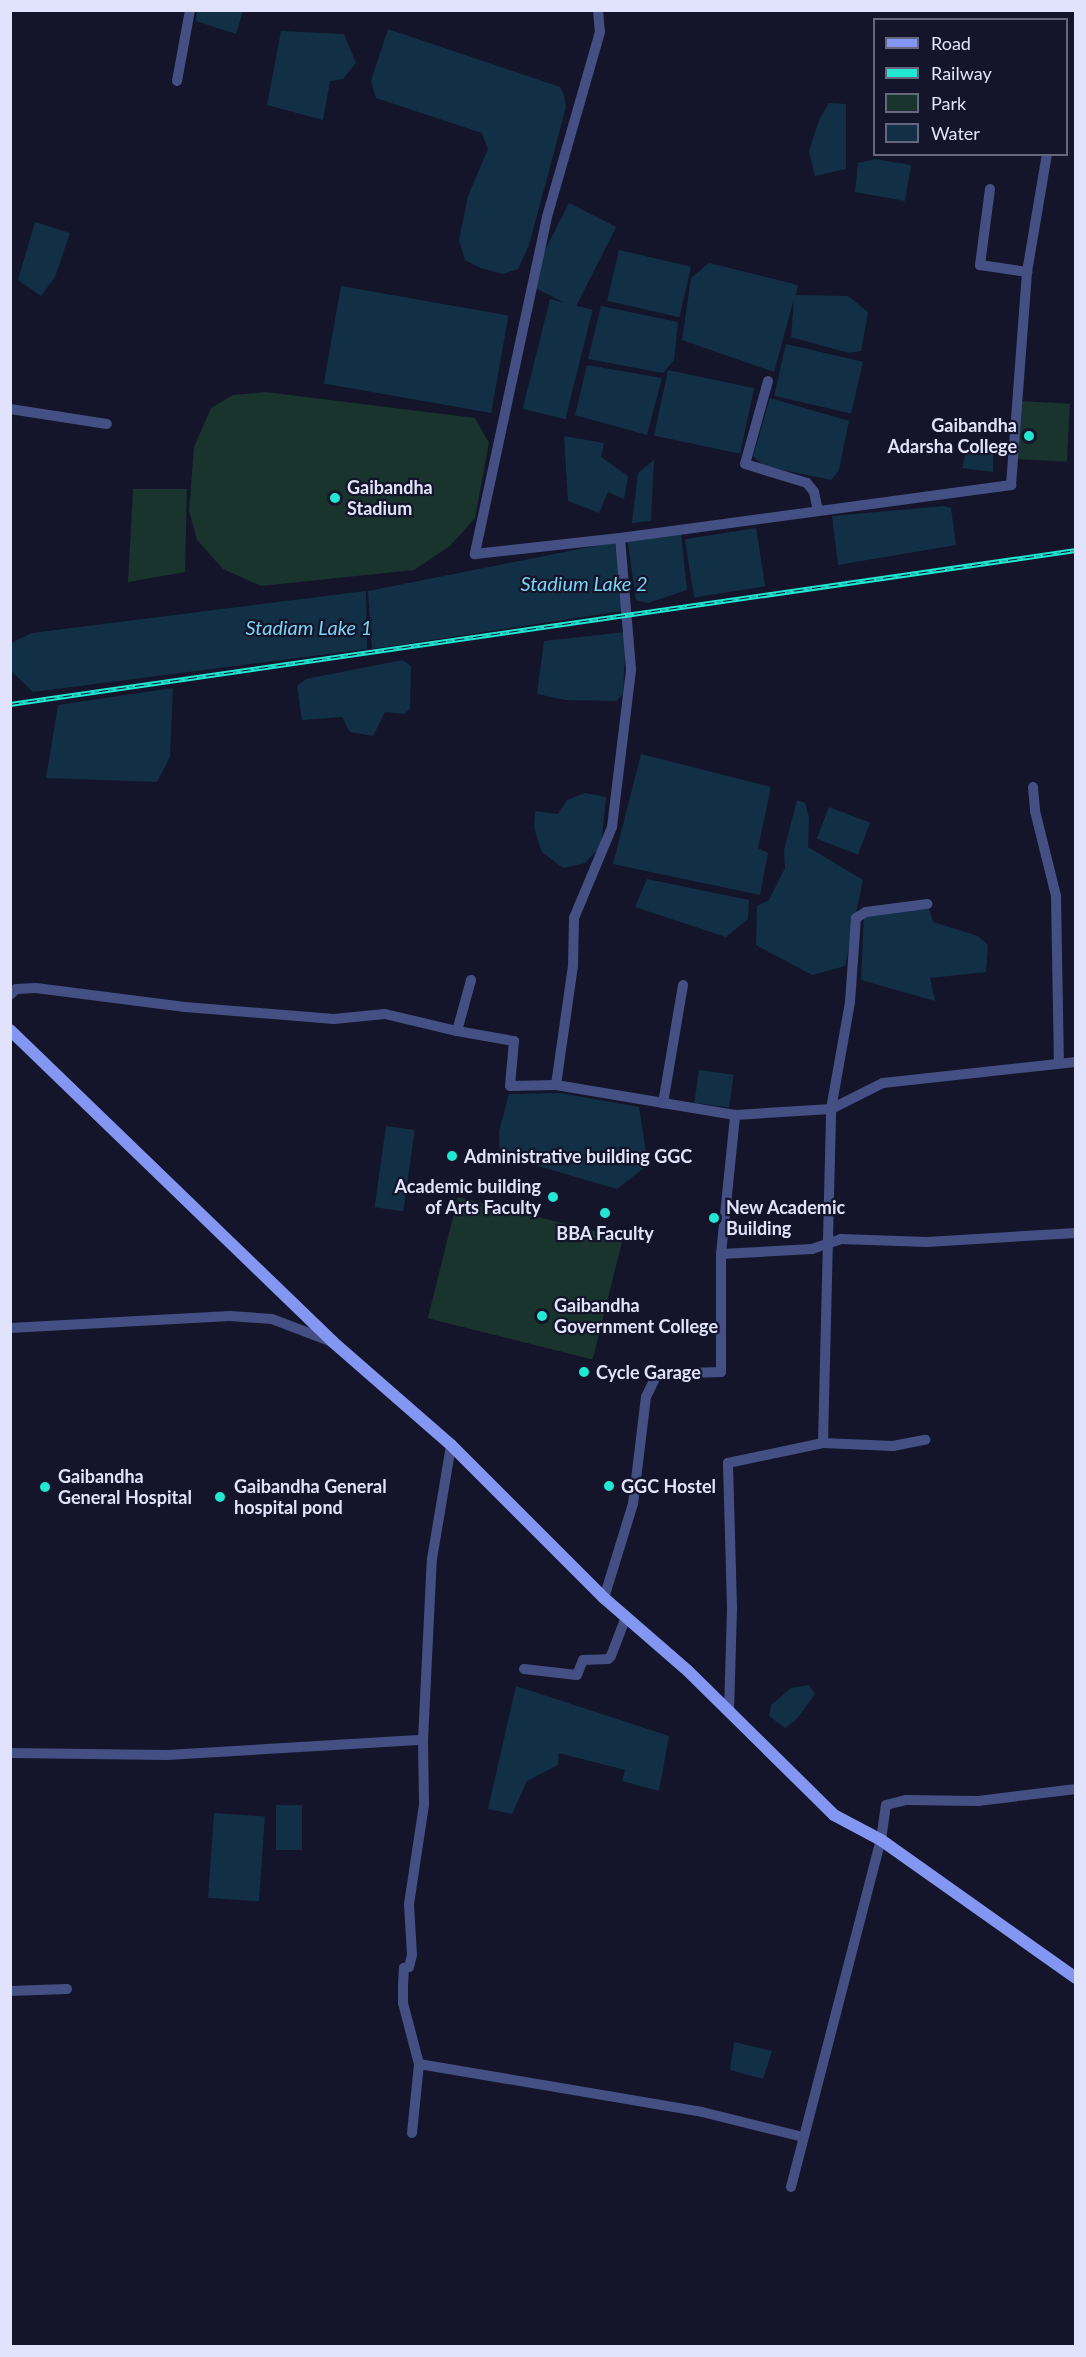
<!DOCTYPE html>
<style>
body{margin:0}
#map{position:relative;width:1086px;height:2357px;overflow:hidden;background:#14152a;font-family:Lato,sans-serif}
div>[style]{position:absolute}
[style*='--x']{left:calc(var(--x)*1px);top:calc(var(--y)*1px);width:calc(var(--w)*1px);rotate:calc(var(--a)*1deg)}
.green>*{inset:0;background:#18342d;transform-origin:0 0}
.water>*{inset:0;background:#113046;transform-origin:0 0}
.street>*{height:10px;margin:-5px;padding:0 5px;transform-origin:5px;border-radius:5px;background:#444f84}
.secondary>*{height:12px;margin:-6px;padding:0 6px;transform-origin:6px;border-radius:6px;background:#8296f2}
.rail>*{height:5px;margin-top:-2.5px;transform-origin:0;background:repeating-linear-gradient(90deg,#14152a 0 9px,#21e8d2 0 18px);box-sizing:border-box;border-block:2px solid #21e8d2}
.dots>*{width:16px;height:16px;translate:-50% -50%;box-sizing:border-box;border:3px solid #14152a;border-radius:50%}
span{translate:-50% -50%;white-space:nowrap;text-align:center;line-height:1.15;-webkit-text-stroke:4.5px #14152a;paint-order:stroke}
.poi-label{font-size:18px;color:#e1e3fc;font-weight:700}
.right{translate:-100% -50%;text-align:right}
.left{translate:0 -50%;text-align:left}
.water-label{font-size:20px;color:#7ad3f1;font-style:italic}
.frame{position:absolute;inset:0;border:12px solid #e1e3fc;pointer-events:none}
.legend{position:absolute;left:873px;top:18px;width:195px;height:138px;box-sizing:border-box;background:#14152a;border:2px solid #66677e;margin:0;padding:8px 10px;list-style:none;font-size:18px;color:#e1e3fc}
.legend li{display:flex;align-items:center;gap:12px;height:30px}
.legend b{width:30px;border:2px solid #66677e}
</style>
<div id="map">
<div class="green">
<div style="clip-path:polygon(266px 392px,475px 418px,489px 443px,475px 518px,450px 546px,414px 570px,261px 586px,223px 569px,197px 540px,189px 511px,194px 447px,211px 408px,233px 395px)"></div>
<div style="left:1018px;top:401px;width:52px;height:58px;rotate:3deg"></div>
<div style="clip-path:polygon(133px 489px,187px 489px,185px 572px,128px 582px)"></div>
<div style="left:458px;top:1197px;width:170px;height:125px;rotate:14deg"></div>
</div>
<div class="water">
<div style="clip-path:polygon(197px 11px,197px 10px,243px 11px,236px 34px,196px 21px)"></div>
<div style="clip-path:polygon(388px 29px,560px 87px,564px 95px,566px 107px,529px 245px,518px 269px,503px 274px,481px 268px,465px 260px,459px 240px,468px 196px,488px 149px,482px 133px,376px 98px,371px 81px)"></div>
<div style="clip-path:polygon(281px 31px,344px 34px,356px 63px,343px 79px,330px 81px,323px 120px,267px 105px)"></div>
<div style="clip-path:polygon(829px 103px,846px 104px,846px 169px,815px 176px,809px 151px,819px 120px)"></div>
<div style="clip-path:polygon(875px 159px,911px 165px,905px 201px,855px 192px,858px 163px)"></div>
<div style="left:569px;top:203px;width:53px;height:91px;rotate:27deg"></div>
<div style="clip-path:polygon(35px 222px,70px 233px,55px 277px,41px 296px,18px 280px)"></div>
<div style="left:619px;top:250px;width:74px;height:52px;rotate:13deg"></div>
<div style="clip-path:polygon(709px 263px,798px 285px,796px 295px,848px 296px,868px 312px,861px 351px,849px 353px,791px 337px,794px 299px,774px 372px,682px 340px,691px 278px)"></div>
<div style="left:341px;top:286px;width:170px;height:99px;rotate:10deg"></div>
<div style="left:550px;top:299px;width:44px;height:113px;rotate:14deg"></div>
<div style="clip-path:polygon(601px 306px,678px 322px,674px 360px,663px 373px,588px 359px)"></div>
<div style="left:786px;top:344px;width:79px;height:53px;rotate:13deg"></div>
<div style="clip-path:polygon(587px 365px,662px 378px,647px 435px,575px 415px)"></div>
<div style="left:668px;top:370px;width:88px;height:67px;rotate:12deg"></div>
<div style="clip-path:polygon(770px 398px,849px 421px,839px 470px,831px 480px,764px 466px,753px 456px)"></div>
<div style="clip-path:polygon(564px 436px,604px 443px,601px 457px,628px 476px,624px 499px,608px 492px,599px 513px,568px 501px)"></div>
<div style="clip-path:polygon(968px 444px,993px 446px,993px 472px,962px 468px)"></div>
<div style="clip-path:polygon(654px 460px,651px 521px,632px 523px,638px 473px)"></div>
<div style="clip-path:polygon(944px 506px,951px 508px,956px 545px,838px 565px,832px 516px)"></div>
<div style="left:756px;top:528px;width:59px;height:72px;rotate:81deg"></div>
<div style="clip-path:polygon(681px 533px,687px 590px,648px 603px,636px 600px,627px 537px)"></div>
<div style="clip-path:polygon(615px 542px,622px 611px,372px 649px,368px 591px)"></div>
<div style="clip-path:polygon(366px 591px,367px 649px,33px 692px,11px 671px,11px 643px,32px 633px)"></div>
<div style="clip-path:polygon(626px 632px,623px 694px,616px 701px,566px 700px,537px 694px,544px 641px)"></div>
<div style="clip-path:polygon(402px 660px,411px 666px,410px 709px,404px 714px,385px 712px,373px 736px,350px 732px,342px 717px,302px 720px,297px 686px,306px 679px)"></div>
<div style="clip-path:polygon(173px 688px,170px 757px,157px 782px,46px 778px,58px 705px)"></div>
<div style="clip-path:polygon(641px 754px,771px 787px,758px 848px,768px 853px,760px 895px,613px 864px)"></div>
<div style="clip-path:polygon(585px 793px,606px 797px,601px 846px,585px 863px,563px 868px,542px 852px,534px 828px,535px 811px,558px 814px,567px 800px)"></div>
<div style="clip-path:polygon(797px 800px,805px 803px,809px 817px,808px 847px,863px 880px,845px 966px,812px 975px,756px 945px,757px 906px,769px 900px,785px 868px,784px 850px)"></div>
<div style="left:829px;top:807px;width:44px;height:34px;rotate:21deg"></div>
<div style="clip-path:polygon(647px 879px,749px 900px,748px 919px,726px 937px,635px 907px)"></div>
<div style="clip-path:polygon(928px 906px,933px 922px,978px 936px,988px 945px,986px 972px,930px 978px,935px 1001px,861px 980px,864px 913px)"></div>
<div style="left:699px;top:1070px;width:35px;height:33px;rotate:8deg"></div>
<div style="clip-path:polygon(560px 1093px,639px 1107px,648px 1165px,617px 1189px,500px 1155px,499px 1131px,509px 1094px)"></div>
<div style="left:386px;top:1126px;width:29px;height:82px;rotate:8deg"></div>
<div style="clip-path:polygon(809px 1685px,815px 1694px,796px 1720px,785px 1728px,769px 1716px,771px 1705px,791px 1688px)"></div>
<div style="clip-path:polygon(516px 1686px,669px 1736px,659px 1791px,622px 1781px,625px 1770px,559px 1753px,558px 1765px,527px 1781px,512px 1814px,488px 1809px)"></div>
<div style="left:276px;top:1805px;width:26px;height:45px"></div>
<div style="left:214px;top:1813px;width:51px;height:85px;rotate:4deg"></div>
<div style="clip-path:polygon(734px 2042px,772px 2051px,763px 2079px,730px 2070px)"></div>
</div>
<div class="street">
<div style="--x:598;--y:10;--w:22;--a:85"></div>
<div style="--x:600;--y:32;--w:192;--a:106"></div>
<div style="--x:547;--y:217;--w:345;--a:102.1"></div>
<div style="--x:475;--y:554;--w:146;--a:-6.3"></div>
<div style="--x:620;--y:538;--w:395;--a:-7.7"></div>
<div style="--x:1011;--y:485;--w:214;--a:-85.7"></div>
<div style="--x:1027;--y:272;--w:120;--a:-80.4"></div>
<div style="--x:177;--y:81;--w:72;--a:-79.6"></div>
<div style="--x:990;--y:189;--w:77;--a:97.5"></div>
<div style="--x:980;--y:265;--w:48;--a:8.5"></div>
<div style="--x:768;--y:381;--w:86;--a:105.5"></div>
<div style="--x:745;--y:464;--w:65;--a:17"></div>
<div style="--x:807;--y:483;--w:11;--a:52"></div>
<div style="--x:814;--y:492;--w:19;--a:78"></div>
<div style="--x:10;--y:409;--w:98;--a:8.8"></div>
<div style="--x:1033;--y:787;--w:24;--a:85"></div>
<div style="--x:1035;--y:811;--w:88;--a:76.1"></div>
<div style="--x:1056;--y:896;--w:167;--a:89"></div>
<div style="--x:683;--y:985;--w:120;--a:99.6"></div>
<div style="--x:663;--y:1103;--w:73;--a:9.5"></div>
<div style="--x:735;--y:1115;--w:96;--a:-3.6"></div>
<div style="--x:831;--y:1109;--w:109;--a:-79.9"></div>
<div style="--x:850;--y:1002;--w:84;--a:-85.9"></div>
<div style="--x:856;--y:918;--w:12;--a:-31"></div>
<div style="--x:866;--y:912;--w:62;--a:-7.5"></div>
<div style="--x:10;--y:995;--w:8;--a:-45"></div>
<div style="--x:16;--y:989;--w:20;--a:-3"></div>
<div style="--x:36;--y:988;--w:150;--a:7.3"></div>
<div style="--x:185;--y:1007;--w:149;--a:4.6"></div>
<div style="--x:334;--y:1019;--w:51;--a:-5.6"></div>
<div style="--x:385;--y:1014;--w:74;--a:13.3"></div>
<div style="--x:457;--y:1031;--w:53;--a:-74.6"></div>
<div style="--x:457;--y:1031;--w:58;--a:10"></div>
<div style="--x:514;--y:1041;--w:45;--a:95.1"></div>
<div style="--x:510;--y:1086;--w:46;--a:-1.2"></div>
<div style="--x:556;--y:1085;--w:109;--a:9.5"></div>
<div style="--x:556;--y:1085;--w:120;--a:-81.9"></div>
<div style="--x:573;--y:966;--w:48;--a:-88.8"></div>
<div style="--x:574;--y:918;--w:99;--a:-67.3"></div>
<div style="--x:612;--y:827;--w:159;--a:-83.1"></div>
<div style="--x:631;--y:669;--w:131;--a:-94.8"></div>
<div style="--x:721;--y:1254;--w:91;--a:-3.1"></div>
<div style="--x:812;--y:1249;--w:31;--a:-19"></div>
<div style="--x:841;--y:1239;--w:86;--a:2"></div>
<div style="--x:927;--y:1242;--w:149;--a:-3.5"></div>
<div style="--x:10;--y:1328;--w:220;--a:-3.1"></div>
<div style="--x:230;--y:1316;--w:42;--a:4.1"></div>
<div style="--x:272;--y:1319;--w:62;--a:20.8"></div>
<div style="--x:823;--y:1443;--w:334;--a:-88.6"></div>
<div style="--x:831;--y:1109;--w:58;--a:-26.6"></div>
<div style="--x:883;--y:1083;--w:194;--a:-6.2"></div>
<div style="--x:604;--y:1598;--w:98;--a:-72.9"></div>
<div style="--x:633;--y:1504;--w:108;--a:-83.1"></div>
<div style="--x:646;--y:1397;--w:25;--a:-64"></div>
<div style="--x:657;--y:1374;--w:64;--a:-1.8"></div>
<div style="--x:721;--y:1372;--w:118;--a:-90"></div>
<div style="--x:721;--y:1254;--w:140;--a:-84.2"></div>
<div style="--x:524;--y:1669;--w:53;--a:6.5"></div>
<div style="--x:577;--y:1675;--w:16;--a:-68"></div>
<div style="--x:583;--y:1660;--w:25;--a:-2"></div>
<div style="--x:608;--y:1659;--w:4;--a:-45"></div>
<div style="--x:611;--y:1656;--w:42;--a:-69"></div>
<div style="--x:729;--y:1711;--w:104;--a:-88.3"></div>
<div style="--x:732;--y:1607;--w:144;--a:-91.6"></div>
<div style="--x:728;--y:1463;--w:97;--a:-11.9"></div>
<div style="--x:823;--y:1443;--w:70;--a:2.5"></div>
<div style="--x:893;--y:1446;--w:33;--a:-11"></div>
<div style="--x:10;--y:1753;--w:157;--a:0.7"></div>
<div style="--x:167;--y:1755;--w:256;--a:-3.4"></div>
<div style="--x:10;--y:1991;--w:57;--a:-2"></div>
<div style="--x:419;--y:2064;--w:287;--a:9.6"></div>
<div style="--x:702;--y:2112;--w:104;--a:13.9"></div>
<div style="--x:412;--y:2133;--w:69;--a:-84.2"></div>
<div style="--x:419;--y:2064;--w:63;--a:-104.7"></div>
<div style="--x:403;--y:2003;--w:17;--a:-90"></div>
<div style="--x:403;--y:1986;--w:18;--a:-87"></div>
<div style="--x:404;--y:1968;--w:5;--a:-11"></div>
<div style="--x:409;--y:1967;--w:12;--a:-76"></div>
<div style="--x:412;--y:1955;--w:51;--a:-93.4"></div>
<div style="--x:409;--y:1904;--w:100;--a:-81.4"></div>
<div style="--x:424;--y:1805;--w:65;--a:-90.9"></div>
<div style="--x:423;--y:1740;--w:181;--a:-87.2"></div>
<div style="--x:432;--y:1559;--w:116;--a:-80.5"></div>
<div style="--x:791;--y:2187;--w:358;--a:-75.5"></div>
<div style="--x:881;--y:1840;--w:35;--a:-82"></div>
<div style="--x:886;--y:1805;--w:21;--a:-14"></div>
<div style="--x:906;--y:1800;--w:72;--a:0.8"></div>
<div style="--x:978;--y:1801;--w:99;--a:-7"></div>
</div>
<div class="secondary">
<div style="--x:10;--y:1030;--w:449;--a:44"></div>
<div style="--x:333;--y:1342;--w:157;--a:41.1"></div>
<div style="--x:451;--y:1445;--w:216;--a:45"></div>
<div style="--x:604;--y:1598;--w:111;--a:41"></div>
<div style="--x:688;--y:1671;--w:205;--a:44.6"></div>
<div style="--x:834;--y:1815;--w:53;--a:28"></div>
<div style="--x:881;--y:1840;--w:239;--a:35.3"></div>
</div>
<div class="rail">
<div style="--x:10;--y:704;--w:1077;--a:-8.22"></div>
</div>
<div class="dots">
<div style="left:1029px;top:436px;background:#21e8d2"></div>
<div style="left:335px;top:498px;background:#21e8d2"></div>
<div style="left:452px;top:1156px;background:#21e8d2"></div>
<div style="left:553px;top:1197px;background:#21e8d2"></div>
<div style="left:605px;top:1213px;background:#21e8d2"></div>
<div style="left:714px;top:1218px;background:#21e8d2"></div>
<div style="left:542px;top:1316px;background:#21e8d2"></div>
<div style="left:584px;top:1372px;background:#21e8d2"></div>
<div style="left:609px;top:1486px;background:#21e8d2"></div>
<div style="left:45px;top:1487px;background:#21e8d2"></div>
<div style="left:220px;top:1497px;background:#21e8d2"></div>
</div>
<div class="poi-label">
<span class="right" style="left:1017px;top:436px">Gaibandha<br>Adarsha College</span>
<span class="left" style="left:347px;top:498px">Gaibandha<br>Stadium</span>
<span class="left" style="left:464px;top:1156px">Administrative building GGC</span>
<span class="right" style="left:541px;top:1197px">Academic building<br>of Arts Faculty</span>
<span class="left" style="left:726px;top:1218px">New Academic<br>Building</span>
<span style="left:605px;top:1233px">BBA Faculty</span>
<span class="left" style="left:554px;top:1316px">Gaibandha<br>Government College</span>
<span class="left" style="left:596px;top:1372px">Cycle Garage</span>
<span class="left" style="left:58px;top:1487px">Gaibandha<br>General Hospital</span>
<span class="left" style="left:621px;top:1486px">GGC Hostel</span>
<span class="left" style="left:234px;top:1497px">Gaibandha General<br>hospital pond</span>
</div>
<div class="water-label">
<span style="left:584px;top:583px">Stadium Lake 2</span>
<span style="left:309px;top:627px">Stadiam Lake 1</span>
</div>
<div class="frame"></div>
<ul class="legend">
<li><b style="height:8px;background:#8296f2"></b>Road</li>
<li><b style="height:8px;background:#21e8d2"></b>Railway</li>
<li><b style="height:16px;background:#18342d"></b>Park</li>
<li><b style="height:16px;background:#113046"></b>Water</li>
</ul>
</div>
